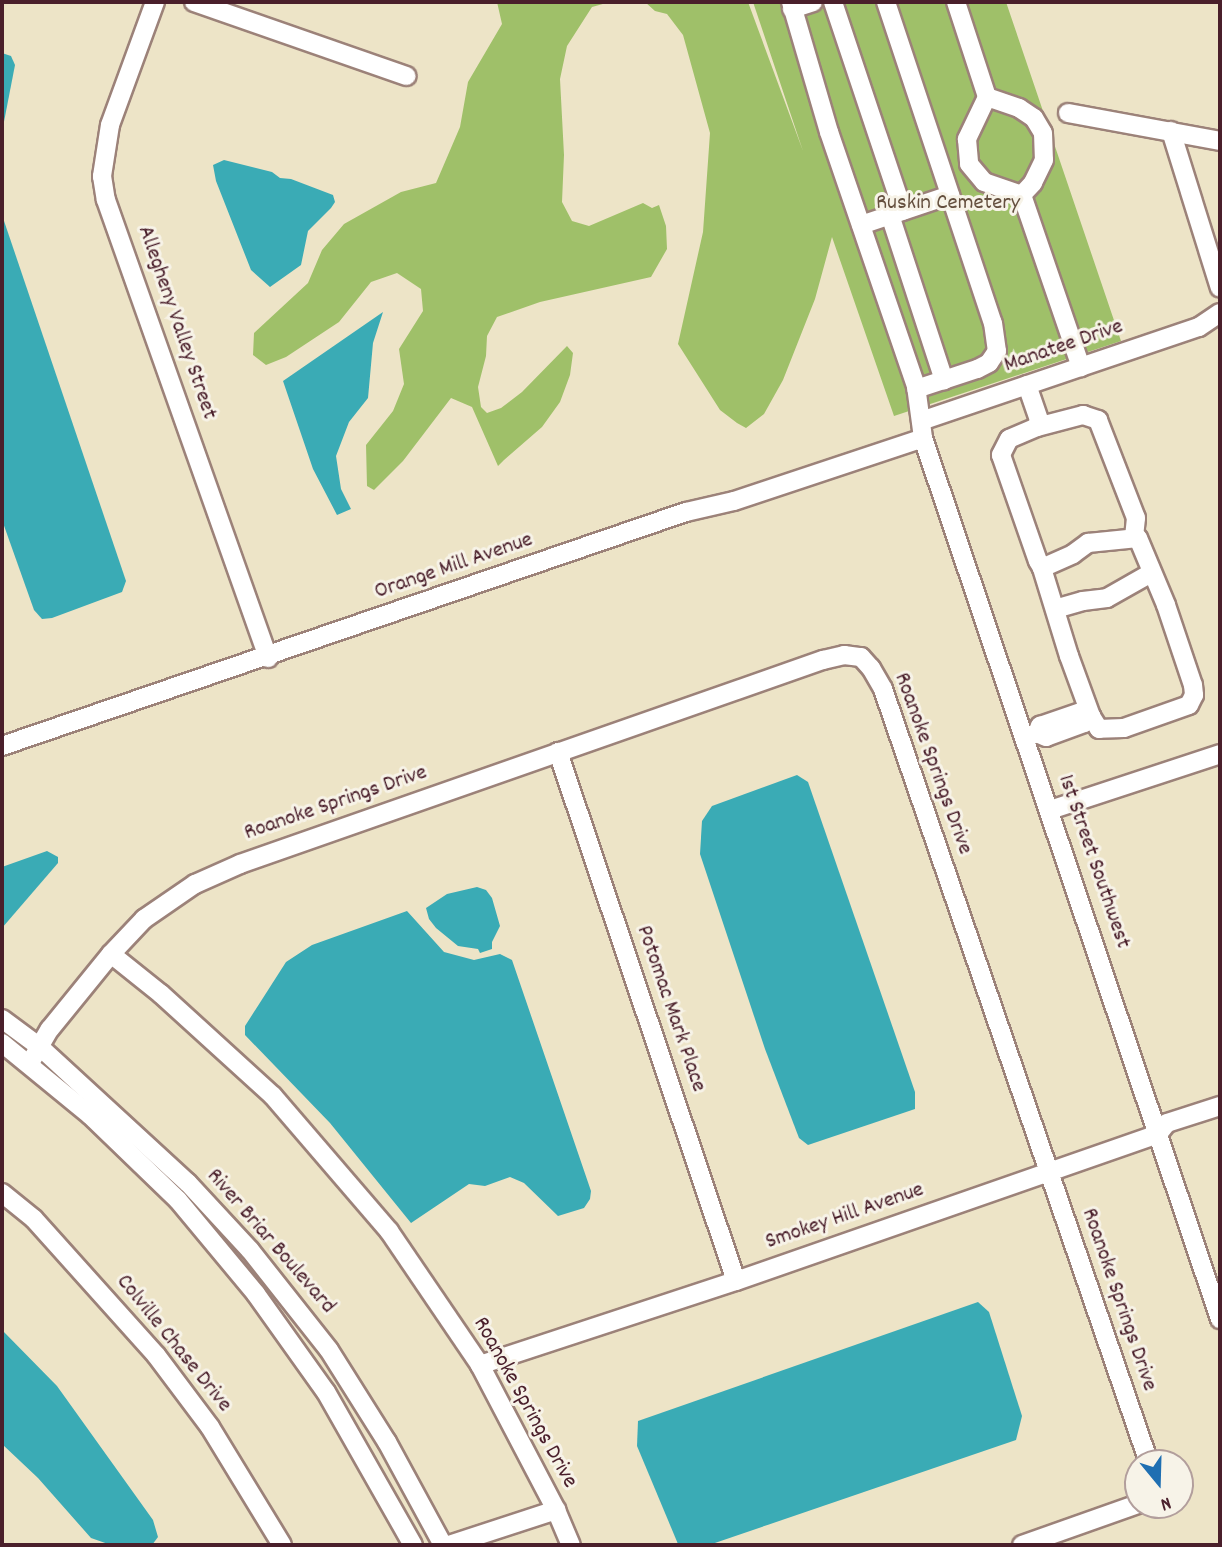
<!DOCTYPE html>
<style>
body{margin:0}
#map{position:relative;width:1222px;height:1547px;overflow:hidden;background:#ede4c7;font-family:Dekko,sans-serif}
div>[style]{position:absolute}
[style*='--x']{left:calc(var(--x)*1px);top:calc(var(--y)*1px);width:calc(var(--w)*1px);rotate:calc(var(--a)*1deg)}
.green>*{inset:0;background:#9fc069}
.water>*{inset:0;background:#3aabb5}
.roads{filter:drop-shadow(2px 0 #9c8279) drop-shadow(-2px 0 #9c8279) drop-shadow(0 2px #9c8279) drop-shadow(0 -2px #9c8279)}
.minor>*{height:18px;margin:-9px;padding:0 9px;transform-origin:9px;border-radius:9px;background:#fff}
span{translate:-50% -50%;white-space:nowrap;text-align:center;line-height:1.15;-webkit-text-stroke:6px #f7f3e8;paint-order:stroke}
.park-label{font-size:23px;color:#644f3e}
.street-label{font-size:23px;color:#4a1f2b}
.frame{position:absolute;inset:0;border:4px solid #4a1f2b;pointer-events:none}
.north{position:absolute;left:1124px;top:1449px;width:70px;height:70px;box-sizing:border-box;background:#f7f3e8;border:2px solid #b29e9c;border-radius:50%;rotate:161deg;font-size:19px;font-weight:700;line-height:28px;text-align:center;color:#4a1f2b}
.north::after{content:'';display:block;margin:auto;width:24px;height:32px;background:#1f6fb2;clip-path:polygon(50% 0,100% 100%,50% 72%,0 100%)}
</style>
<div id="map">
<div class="green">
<div style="clip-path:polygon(497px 2px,610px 2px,592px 7px,567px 46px,560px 79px,564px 155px,562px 202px,572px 221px,589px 226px,643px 203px,652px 208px,659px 205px,666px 226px,667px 249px,651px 277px,540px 302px,497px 317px,487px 336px,486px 356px,478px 387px,481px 407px,487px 413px,501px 408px,522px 392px,567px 346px,573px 353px,570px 375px,560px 402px,542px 427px,504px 460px,498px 466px,472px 407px,451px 398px,403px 461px,374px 490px,367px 486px,366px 445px,393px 411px,404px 384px,399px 349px,423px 311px,421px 289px,397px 273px,371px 282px,339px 322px,286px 357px,266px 365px,253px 355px,254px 333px,308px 283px,322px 250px,344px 224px,401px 192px,436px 183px,460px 127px,468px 82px,502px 24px)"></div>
<div style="clip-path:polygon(645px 2px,748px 2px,803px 151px,753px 2px,1006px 2px,1121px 341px,894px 416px,832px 237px,815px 299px,783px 380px,764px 414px,746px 428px,737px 423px,720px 410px,678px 344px,703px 232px,710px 133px,683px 35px,667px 14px,655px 11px)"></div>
</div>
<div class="water">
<div style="clip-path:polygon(2px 53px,11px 56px,15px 65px,2px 132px)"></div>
<div style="clip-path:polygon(224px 160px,272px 172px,280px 178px,291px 179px,333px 195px,335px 202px,331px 208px,308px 231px,301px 265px,270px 287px,251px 270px,216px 181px,213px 165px)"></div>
<div style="clip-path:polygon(2px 215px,126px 581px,122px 592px,52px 618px,42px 619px,34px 610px,2px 520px)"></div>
<div style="clip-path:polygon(383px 312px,373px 343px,368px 398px,349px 422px,336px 456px,341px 489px,351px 509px,337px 515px,313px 469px,283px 381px)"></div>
<div style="clip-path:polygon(797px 775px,808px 782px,915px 1092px,915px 1109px,808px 1145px,799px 1138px,765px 1049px,700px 854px,702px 821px,712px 806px)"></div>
<div style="clip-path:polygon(47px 851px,58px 857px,58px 863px,2px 928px,2px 867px)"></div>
<div style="clip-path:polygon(477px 887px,486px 890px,492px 898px,500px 926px,492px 942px,492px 949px,480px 953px,478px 949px,458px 946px,436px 928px,429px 919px,426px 908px,447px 894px)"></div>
<div style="clip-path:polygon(407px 911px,444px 952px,474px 960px,500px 954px,512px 960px,591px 1191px,590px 1199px,584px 1208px,558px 1216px,524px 1183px,510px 1177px,485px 1186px,469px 1184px,411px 1223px,330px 1123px,245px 1035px,245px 1026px,286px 962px,312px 945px)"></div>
<div style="clip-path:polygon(978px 1302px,989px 1312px,1022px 1416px,1016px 1440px,709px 1545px,678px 1544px,637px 1446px,638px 1421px)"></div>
<div style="clip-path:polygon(2px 1330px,57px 1386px,153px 1520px,158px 1537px,152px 1545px,111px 1545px,91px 1538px,38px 1478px,2px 1444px)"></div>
</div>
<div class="roads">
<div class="minor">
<div style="--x:155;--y:2;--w:131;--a:110.1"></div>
<div style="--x:110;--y:125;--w:52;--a:98.9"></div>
<div style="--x:102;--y:176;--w:24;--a:81"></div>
<div style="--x:106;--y:200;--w:486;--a:70.5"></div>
<div style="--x:194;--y:2;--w:225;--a:19.2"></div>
<div style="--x:791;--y:2;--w:135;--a:73.7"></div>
<div style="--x:829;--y:132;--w:268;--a:71.1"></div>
<div style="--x:916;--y:386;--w:52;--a:82.3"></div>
<div style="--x:923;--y:438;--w:930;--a:71.37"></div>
<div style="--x:833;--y:2;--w:220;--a:71.5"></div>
<div style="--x:886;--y:2;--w:338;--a:71.6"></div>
<div style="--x:993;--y:323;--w:28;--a:82"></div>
<div style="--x:997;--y:351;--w:14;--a:124"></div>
<div style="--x:989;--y:363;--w:13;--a:153"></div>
<div style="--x:977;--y:369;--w:64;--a:161.8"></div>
<div style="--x:956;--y:2;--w:100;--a:71.9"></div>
<div style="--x:987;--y:97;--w:47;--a:115.5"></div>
<div style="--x:967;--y:139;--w:25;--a:85"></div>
<div style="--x:969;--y:164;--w:23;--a:50"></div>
<div style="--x:984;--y:182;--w:40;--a:18.9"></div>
<div style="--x:1022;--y:195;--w:182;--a:71.1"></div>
<div style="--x:792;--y:9;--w:22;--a:-18"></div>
<div style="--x:987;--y:97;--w:34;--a:19"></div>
<div style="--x:1019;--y:108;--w:18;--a:34"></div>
<div style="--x:1034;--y:118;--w:17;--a:59"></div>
<div style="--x:1043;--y:133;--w:27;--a:88"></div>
<div style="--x:1044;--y:160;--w:25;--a:116"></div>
<div style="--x:1033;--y:183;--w:16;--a:133"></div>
<div style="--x:1068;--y:113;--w:155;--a:10.4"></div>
<div style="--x:1171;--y:131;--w:164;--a:72.7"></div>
<div style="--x:890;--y:215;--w:174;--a:71.9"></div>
<div style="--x:861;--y:225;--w:94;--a:-18.6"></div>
<div style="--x:1027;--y:385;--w:37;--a:71"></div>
<div style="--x:1039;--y:420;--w:7;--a:106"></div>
<div style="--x:1037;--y:427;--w:30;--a:157"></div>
<div style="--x:1009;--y:439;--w:18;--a:117"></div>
<div style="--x:1001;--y:455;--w:112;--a:70.8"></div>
<div style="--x:1038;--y:561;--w:8;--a:60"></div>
<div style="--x:1042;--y:568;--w:34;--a:-24"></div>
<div style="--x:1073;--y:554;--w:19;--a:-36"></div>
<div style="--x:1088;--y:543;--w:50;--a:-5.7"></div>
<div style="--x:1138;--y:538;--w:73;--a:67.3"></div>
<div style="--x:1166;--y:605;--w:84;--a:71.4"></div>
<div style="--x:1193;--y:685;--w:10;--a:84"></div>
<div style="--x:1194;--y:695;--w:11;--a:117"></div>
<div style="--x:1189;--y:705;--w:69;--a:160.5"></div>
<div style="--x:1124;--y:728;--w:25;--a:178"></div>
<div style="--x:1099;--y:729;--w:15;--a:-122"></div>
<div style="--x:1091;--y:716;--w:64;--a:-110.1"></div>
<div style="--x:1069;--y:656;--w:92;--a:-107.1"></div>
<div style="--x:921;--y:421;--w:293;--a:-18.7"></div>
<div style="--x:1199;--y:327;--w:25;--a:-34"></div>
<div style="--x:1037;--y:427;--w:48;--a:-14.6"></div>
<div style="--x:1083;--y:415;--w:16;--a:18"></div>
<div style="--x:1098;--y:420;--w:105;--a:68.8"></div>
<div style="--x:1136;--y:518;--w:20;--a:96"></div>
<div style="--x:1055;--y:609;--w:29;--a:-16"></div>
<div style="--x:1083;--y:601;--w:24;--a:-7"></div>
<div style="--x:1107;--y:598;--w:51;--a:-29.6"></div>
<div style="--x:1025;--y:738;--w:13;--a:-23"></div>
<div style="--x:1037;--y:733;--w:8;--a:-67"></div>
<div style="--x:1040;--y:726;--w:43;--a:-18.9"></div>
<div style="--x:1081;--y:712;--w:11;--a:22"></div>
<div style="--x:1091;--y:716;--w:10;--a:135"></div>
<div style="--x:1084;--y:723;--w:40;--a:159.8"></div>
<div style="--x:1046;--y:737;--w:10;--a:-156"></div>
<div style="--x:2;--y:746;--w:723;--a:-18.89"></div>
<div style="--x:686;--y:512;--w:49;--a:-12.9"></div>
<div style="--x:734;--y:501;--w:199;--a:-18.4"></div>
<div style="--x:558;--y:752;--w:558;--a:71.4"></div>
<div style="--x:1050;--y:810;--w:179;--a:-18.2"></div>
<div style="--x:111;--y:954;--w:64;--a:38.7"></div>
<div style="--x:161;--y:994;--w:151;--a:42.3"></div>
<div style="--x:273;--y:1096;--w:178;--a:49.3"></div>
<div style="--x:389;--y:1231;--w:162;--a:55.8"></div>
<div style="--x:480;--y:1365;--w:164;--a:62.3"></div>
<div style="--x:556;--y:1510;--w:38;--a:67"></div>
<div style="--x:2;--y:1019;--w:47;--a:36.4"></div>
<div style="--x:40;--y:1047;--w:201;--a:42.6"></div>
<div style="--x:188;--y:1183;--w:91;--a:47.2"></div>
<div style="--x:250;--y:1250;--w:127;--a:51.7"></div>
<div style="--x:329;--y:1350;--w:109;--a:57.8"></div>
<div style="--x:387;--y:1442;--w:117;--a:61.5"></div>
<div style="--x:2;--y:1043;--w:114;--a:39.3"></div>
<div style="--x:90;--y:1115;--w:122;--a:44"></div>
<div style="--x:178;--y:1200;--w:122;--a:50.3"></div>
<div style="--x:256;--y:1294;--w:120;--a:54.5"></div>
<div style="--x:326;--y:1392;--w:176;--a:60.4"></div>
<div style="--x:30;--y:1063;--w:39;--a:-60"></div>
<div style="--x:50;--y:1029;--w:97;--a:-50.9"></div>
<div style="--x:111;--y:954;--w:48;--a:-46.7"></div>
<div style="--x:144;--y:919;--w:62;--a:-34.5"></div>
<div style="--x:195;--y:884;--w:49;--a:-24"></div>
<div style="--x:240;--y:864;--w:618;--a:-19.29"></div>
<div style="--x:823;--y:660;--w:22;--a:-13"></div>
<div style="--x:844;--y:655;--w:17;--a:7"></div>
<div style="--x:861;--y:657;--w:15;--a:48"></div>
<div style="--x:871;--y:668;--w:24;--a:60"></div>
<div style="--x:883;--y:689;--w:818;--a:71.03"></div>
<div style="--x:2;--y:1193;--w:41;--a:39.1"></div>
<div style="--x:34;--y:1219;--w:183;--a:48.1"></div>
<div style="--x:156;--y:1355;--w:90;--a:53.1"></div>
<div style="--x:210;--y:1427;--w:138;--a:58.6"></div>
<div style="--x:480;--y:1365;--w:269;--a:-18.2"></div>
<div style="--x:736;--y:1281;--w:447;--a:-19.2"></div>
<div style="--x:1158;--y:1134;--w:14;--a:-51"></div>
<div style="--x:1167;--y:1123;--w:56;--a:-17.8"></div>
<div style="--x:449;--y:1545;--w:113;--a:-18.1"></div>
<div style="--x:1022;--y:1545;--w:123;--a:-19.5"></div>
</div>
</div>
<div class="park-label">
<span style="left:948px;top:204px">Ruskin Cemetery</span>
</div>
<div class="street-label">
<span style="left:176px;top:323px;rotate:71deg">Allegheny Valley Street</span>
<span style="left:1064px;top:347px;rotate:-19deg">Manatee Drive</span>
<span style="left:454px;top:567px;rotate:-19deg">Orange Mill Avenue</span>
<span style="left:932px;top:764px;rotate:70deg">Roanoke Springs Drive</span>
<span style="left:336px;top:804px;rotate:-19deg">Roanoke Springs Drive</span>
<span style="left:1093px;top:862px;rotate:71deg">1st Street Southwest</span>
<span style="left:670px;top:1009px;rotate:71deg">Potomac Mark Place</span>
<span style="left:845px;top:1217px;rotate:-19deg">Smokey Hill Avenue</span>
<span style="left:270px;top:1242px;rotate:49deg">River Briar Boulevard</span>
<span style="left:1118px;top:1300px;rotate:71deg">Roanoke Springs Drive</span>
<span style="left:173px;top:1344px;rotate:51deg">Colville Chase Drive</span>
<span style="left:524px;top:1403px;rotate:61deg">Roanoke Springs Drive</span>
</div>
<div class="frame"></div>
<div class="north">N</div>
</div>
